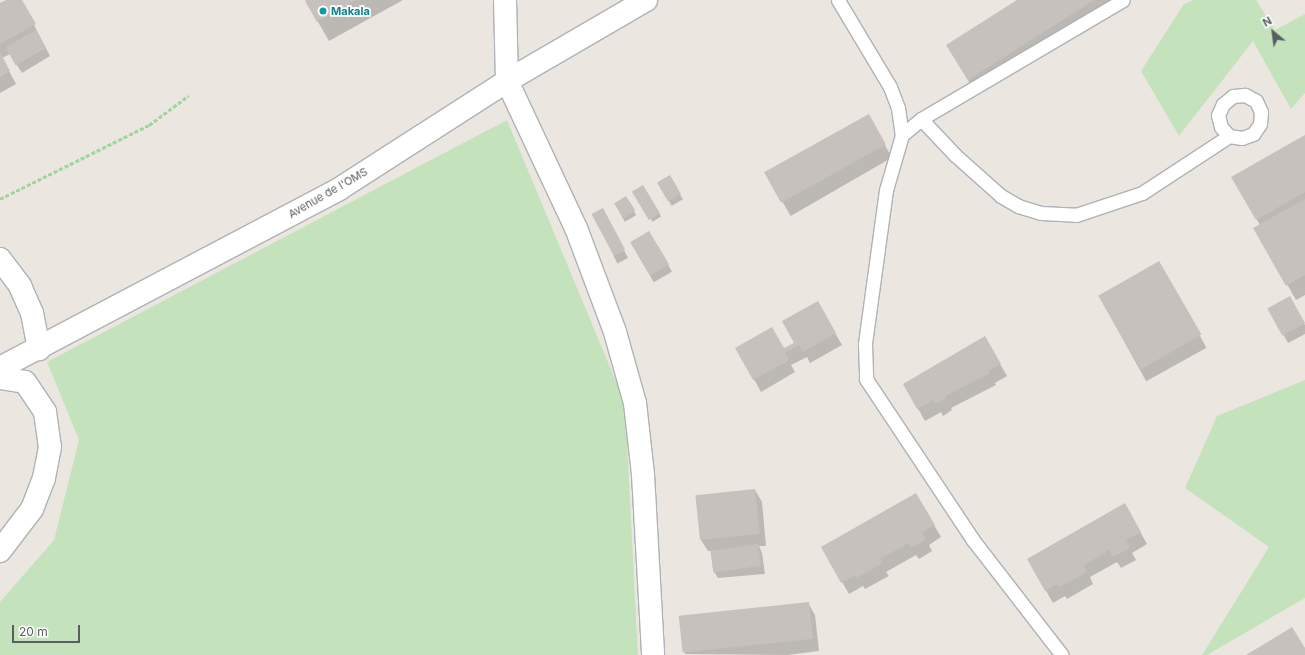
<!DOCTYPE html>
<style>
body{margin:0}
#map{position:relative;width:1305px;height:655px;overflow:hidden;background:#ece6e0;font-family:Inter,sans-serif}
div>[style]{position:absolute}
[style*='--x']{left:calc(var(--x)*1px);top:calc(var(--y)*1px);width:calc(var(--w)*1px);rotate:calc(var(--a)*1deg)}
.green>*{inset:0;background:#c4e3bc}
.shadow>*{inset:0;background:#0003;transform-origin:0 0}
.building>*{inset:0;background:#c6c1bc;transform-origin:0 0}
.path>*{height:2.5px;margin-top:-1.25px;transform-origin:0;background:repeating-linear-gradient(90deg,#9fd5a2 0 4px,transparent 0 6px)}
.roads{filter:drop-shadow(1px 0 #aeb2b6) drop-shadow(-1px 0 #aeb2b6) drop-shadow(0 1px #aeb2b6) drop-shadow(0 -1px #aeb2b6)}
.lane>*{height:13px;margin:-6.5px;padding:0 6.5px;transform-origin:6.5px;border-radius:6.5px;background:#fff}
.street>*{height:22px;margin:-11px;padding:0 11px;transform-origin:11px;border-radius:11px;background:#fff}
.secondary>*{height:22px;margin:-11px;padding:0 11px;transform-origin:11px;border-radius:11px;background:#fff}
.dots>*{width:11px;height:11px;translate:-50% -50%;box-sizing:border-box;border:2px solid #fff;border-radius:50%}
span{translate:-50% -50%;white-space:nowrap;text-align:center;line-height:1.15;-webkit-text-stroke:3.5px #fff;paint-order:stroke}
.culture-label{font-size:11px;color:#0d838f;font-weight:700}
.left{translate:0 -50%;text-align:left}
.street-label{font-size:11px;color:#595e61}
.north{position:absolute;left:1253px;top:12px;width:40px;height:40px;-webkit-text-stroke:3px #fff;paint-order:stroke;rotate:331deg;font-size:11px;font-weight:700;line-height:16px;text-align:center;color:#595e61}
.north::after{content:'';display:block;margin:auto;width:14px;height:18px;background:#595e61;clip-path:polygon(50% 0,100% 100%,50% 72%,0 100%)}
.scale{position:absolute;left:12px;top:625px;width:68px;height:18px;box-sizing:border-box;border:2px solid #595e61;border-top:0;padding-left:5px;font-size:12px;line-height:14px;white-space:nowrap;color:#595e61;-webkit-text-stroke:3px #fff;paint-order:stroke}
</style>
<div id="map">
<div class="green">
<div style="clip-path:polygon(1194px 0,1256px 0,1275px 30px,1305px 14px,1305px 93px,1291px 109px,1253px 41px,1179px 136px,1141px 71px,1184px 4px)"></div>
<div style="clip-path:polygon(507px 120px,625px 403px,638px 655px,0 655px,0 602px,54px 540px,79px 440px,47px 362px)"></div>
<div style="clip-path:polygon(1305px 380px,1305px 598px,1207px 655px,1202px 655px,1269px 547px,1185px 488px,1217px 416px)"></div>
</div>
<div class="shadow">
<div style="clip-path:polygon(8px 0,21px 0,50px 56px,22px 73px,10px 54px,2px 58px,16px 84px,0 93px,0 4px)"></div>
<div style="clip-path:polygon(308px 0,403px 0,329px 41px,306px 1px)"></div>
<div style="clip-path:polygon(1019px 0,1120px 0,1122px 3px,977px 95px,947px 46px)"></div>
<div style="left:868px;top:116px;width:48px;height:117px;rotate:60deg"></div>
<div style="clip-path:polygon(1305px 137px,1305px 295px,1296px 300px,1255px 228px,1260px 225px,1233px 177px)"></div>
<div style="left:669px;top:176px;width:27px;height:13px;rotate:59deg"></div>
<div style="left:642px;top:186px;width:36px;height:10px;rotate:58deg"></div>
<div style="left:626px;top:197px;width:21px;height:13px;rotate:61deg"></div>
<div style="left:649px;top:232px;width:46px;height:21px;rotate:60deg"></div>
<div style="left:624px;top:250px;width:9px;height:12px;rotate:63deg"></div>
<div style="left:1159px;top:262px;width:98px;height:69px;rotate:61deg"></div>
<div style="clip-path:polygon(1289px 298px,1305px 325px,1305px 334px,1288px 343px,1269px 309px)"></div>
<div style="clip-path:polygon(817px 302px,842px 345px,810px 363px,807px 357px,791px 365px,795px 372px,761px 392px,737px 348px,784px 350px,795px 343px)"></div>
<div style="clip-path:polygon(985px 338px,1007px 376px,995px 383px,996px 385px,951px 408px,952px 410px,943px 416px,941px 412px,925px 421px,904px 384px)"></div>
<div style="clip-path:polygon(755px 490px,762px 502px,766px 546px,759px 546px,762px 553px,765px 574px,718px 578px,713px 570px,711px 551px,708px 551px,701px 540px)"></div>
<div style="clip-path:polygon(916px 494px,941px 537px,929px 545px,932px 551px,919px 559px,916px 555px,886px 572px,889px 576px,865px 589px,863px 586px,849px 594px,822px 547px)"></div>
<div style="clip-path:polygon(1125px 505px,1147px 544px,1132px 553px,1136px 560px,1121px 568px,1117px 562px,1090px 577px,1093px 584px,1067px 599px,1065px 596px,1053px 603px,1028px 559px)"></div>
<div style="clip-path:polygon(808px 603px,815px 615px,819px 651px,787px 655px,685px 654px,681px 618px)"></div>
</div>
<div class="building">
<div style="clip-path:polygon(6px 0,22px 0,36px 24px,0 44px,0 3px)"></div>
<div style="clip-path:polygon(356px 0,317px 22px,305px 1px,306px 0)"></div>
<div style="clip-path:polygon(1017px 0,1094px 0,968px 80px,946px 45px)"></div>
<div style="left:36px;top:30px;width:21px;height:35px;rotate:61deg"></div>
<div style="clip-path:polygon(0 52px,10px 71px,0 77px)"></div>
<div style="left:869px;top:114px;width:35px;height:120px;rotate:61deg"></div>
<div style="clip-path:polygon(1305px 135px,1305px 192px,1256px 220px,1231px 177px)"></div>
<div style="left:670px;top:175px;width:22px;height:15px;rotate:60deg"></div>
<div style="left:643px;top:185px;width:33px;height:13px;rotate:59deg"></div>
<div style="left:626px;top:196px;width:17px;height:14px;rotate:57deg"></div>
<div style="clip-path:polygon(1305px 199px,1305px 275px,1286px 286px,1253px 228px)"></div>
<div style="left:603px;top:208px;width:47px;height:13px;rotate:62deg"></div>
<div style="left:649px;top:231px;width:39px;height:22px;rotate:59deg"></div>
<div style="left:1159px;top:261px;width:85px;height:70px;rotate:60deg"></div>
<div style="left:1290px;top:296px;width:31px;height:26px;rotate:61deg"></div>
<div style="clip-path:polygon(818px 301px,836px 333px,803px 352px,799px 345px,785px 353px,789px 360px,753px 380px,735px 348px,772px 327px,784px 348px,794px 343px,782px 321px)"></div>
<div style="clip-path:polygon(985px 336px,1001px 364px,988px 371px,990px 373px,945px 396px,946px 398px,935px 404px,933px 400px,917px 409px,903px 384px)"></div>
<div style="left:755px;top:489px;width:45px;height:60px;rotate:84deg"></div>
<div style="clip-path:polygon(916px 493px,935px 525px,922px 532px,926px 539px,911px 548px,909px 543px,880px 559px,883px 563px,857px 578px,856px 575px,841px 583px,821px 547px)"></div>
<div style="clip-path:polygon(1125px 503px,1141px 532px,1126px 540px,1130px 548px,1113px 557px,1109px 550px,1084px 565px,1087px 572px,1060px 587px,1057px 584px,1045px 591px,1027px 559px)"></div>
<div style="left:758px;top:544px;width:22px;height:48px;rotate:82deg"></div>
<div style="left:809px;top:602px;width:37px;height:131px;rotate:84deg"></div>
<div style="clip-path:polygon(1292px 627px,1305px 648px,1305px 655px,1246px 655px)"></div>
</div>
<div class="path">
<div style="--x:0;--y:199;--w:166;--a:-26.4"></div>
<div style="--x:149;--y:125;--w:49;--a:-36.6"></div>
</div>
<div class="roads">
<div class="lane">
<div style="--x:838;--y:0;--w:101;--a:59.1"></div>
<div style="--x:890;--y:87;--w:22;--a:69"></div>
<div style="--x:898;--y:108;--w:27;--a:82"></div>
<div style="--x:902;--y:135;--w:57;--a:106.2"></div>
<div style="--x:886;--y:190;--w:155;--a:97.8"></div>
<div style="--x:865;--y:344;--w:35;--a:88"></div>
<div style="--x:866;--y:379;--w:193;--a:56.4"></div>
<div style="--x:973;--y:540;--w:145;--a:52.3"></div>
<div style="--x:921;--y:119;--w:50;--a:46.6"></div>
<div style="--x:955;--y:155;--w:62;--a:41.7"></div>
<div style="--x:1001;--y:196;--w:20;--a:30"></div>
<div style="--x:1018;--y:206;--w:24;--a:17"></div>
<div style="--x:1041;--y:213;--w:35;--a:3"></div>
<div style="--x:1076;--y:215;--w:70;--a:-18.4"></div>
<div style="--x:1142;--y:193;--w:104;--a:-33.2"></div>
<div style="--x:1229;--y:136;--w:13;--a:9"></div>
<div style="--x:1242;--y:138;--w:12;--a:-20"></div>
<div style="--x:1253;--y:134;--w:12;--a:-55"></div>
<div style="--x:1260;--y:124;--w:12;--a:-85"></div>
<div style="--x:1261;--y:112;--w:12;--a:-114"></div>
<div style="--x:1256;--y:101;--w:13;--a:-151"></div>
<div style="--x:1245;--y:95;--w:12;--a:175"></div>
<div style="--x:1233;--y:96;--w:13;--a:141"></div>
<div style="--x:1223;--y:104;--w:12;--a:114"></div>
<div style="--x:1218;--y:115;--w:12;--a:76"></div>
<div style="--x:1221;--y:127;--w:12;--a:48"></div>
<div style="--x:902;--y:135;--w:25;--a:-40"></div>
<div style="--x:921;--y:119;--w:234;--a:-30.5"></div>
</div>
<div class="street">
<div style="--x:505;--y:0;--w:81;--a:88.6"></div>
<div style="--x:507;--y:81;--w:162;--a:64.9"></div>
<div style="--x:576;--y:228;--w:111;--a:69.4"></div>
<div style="--x:615;--y:332;--w:74;--a:74.3"></div>
<div style="--x:635;--y:403;--w:71;--a:83.6"></div>
<div style="--x:643;--y:474;--w:181;--a:86.8"></div>
<div style="--x:0;--y:259;--w:34;--a:53"></div>
<div style="--x:20;--y:286;--w:30;--a:66"></div>
<div style="--x:32;--y:313;--w:37;--a:79"></div>
<div style="--x:0;--y:378;--w:25;--a:9"></div>
<div style="--x:25;--y:382;--w:36;--a:56"></div>
<div style="--x:45;--y:412;--w:35;--a:82"></div>
<div style="--x:50;--y:447;--w:32;--a:101"></div>
<div style="--x:44;--y:478;--w:33;--a:111"></div>
<div style="--x:32;--y:509;--w:53;--a:127.3"></div>
</div>
<div class="secondary">
<div style="--x:0;--y:368;--w:383;--a:-27.8"></div>
<div style="--x:339;--y:189;--w:200;--a:-32.7"></div>
<div style="--x:507;--y:81;--w:161;--a:-30.2"></div>
</div>
</div>
<div class="dots">
<div style="left:323px;top:11px;background:#0f9aa8"></div>
</div>
<div class="culture-label">
<span class="left" style="left:331px;top:11px">Makala</span>
</div>
<div class="street-label">
<span style="left:328px;top:193px;rotate:-30deg">Avenue de l'OMS</span>
</div>
<div class="north">N</div>
<div class="scale">20 m</div>
</div>
